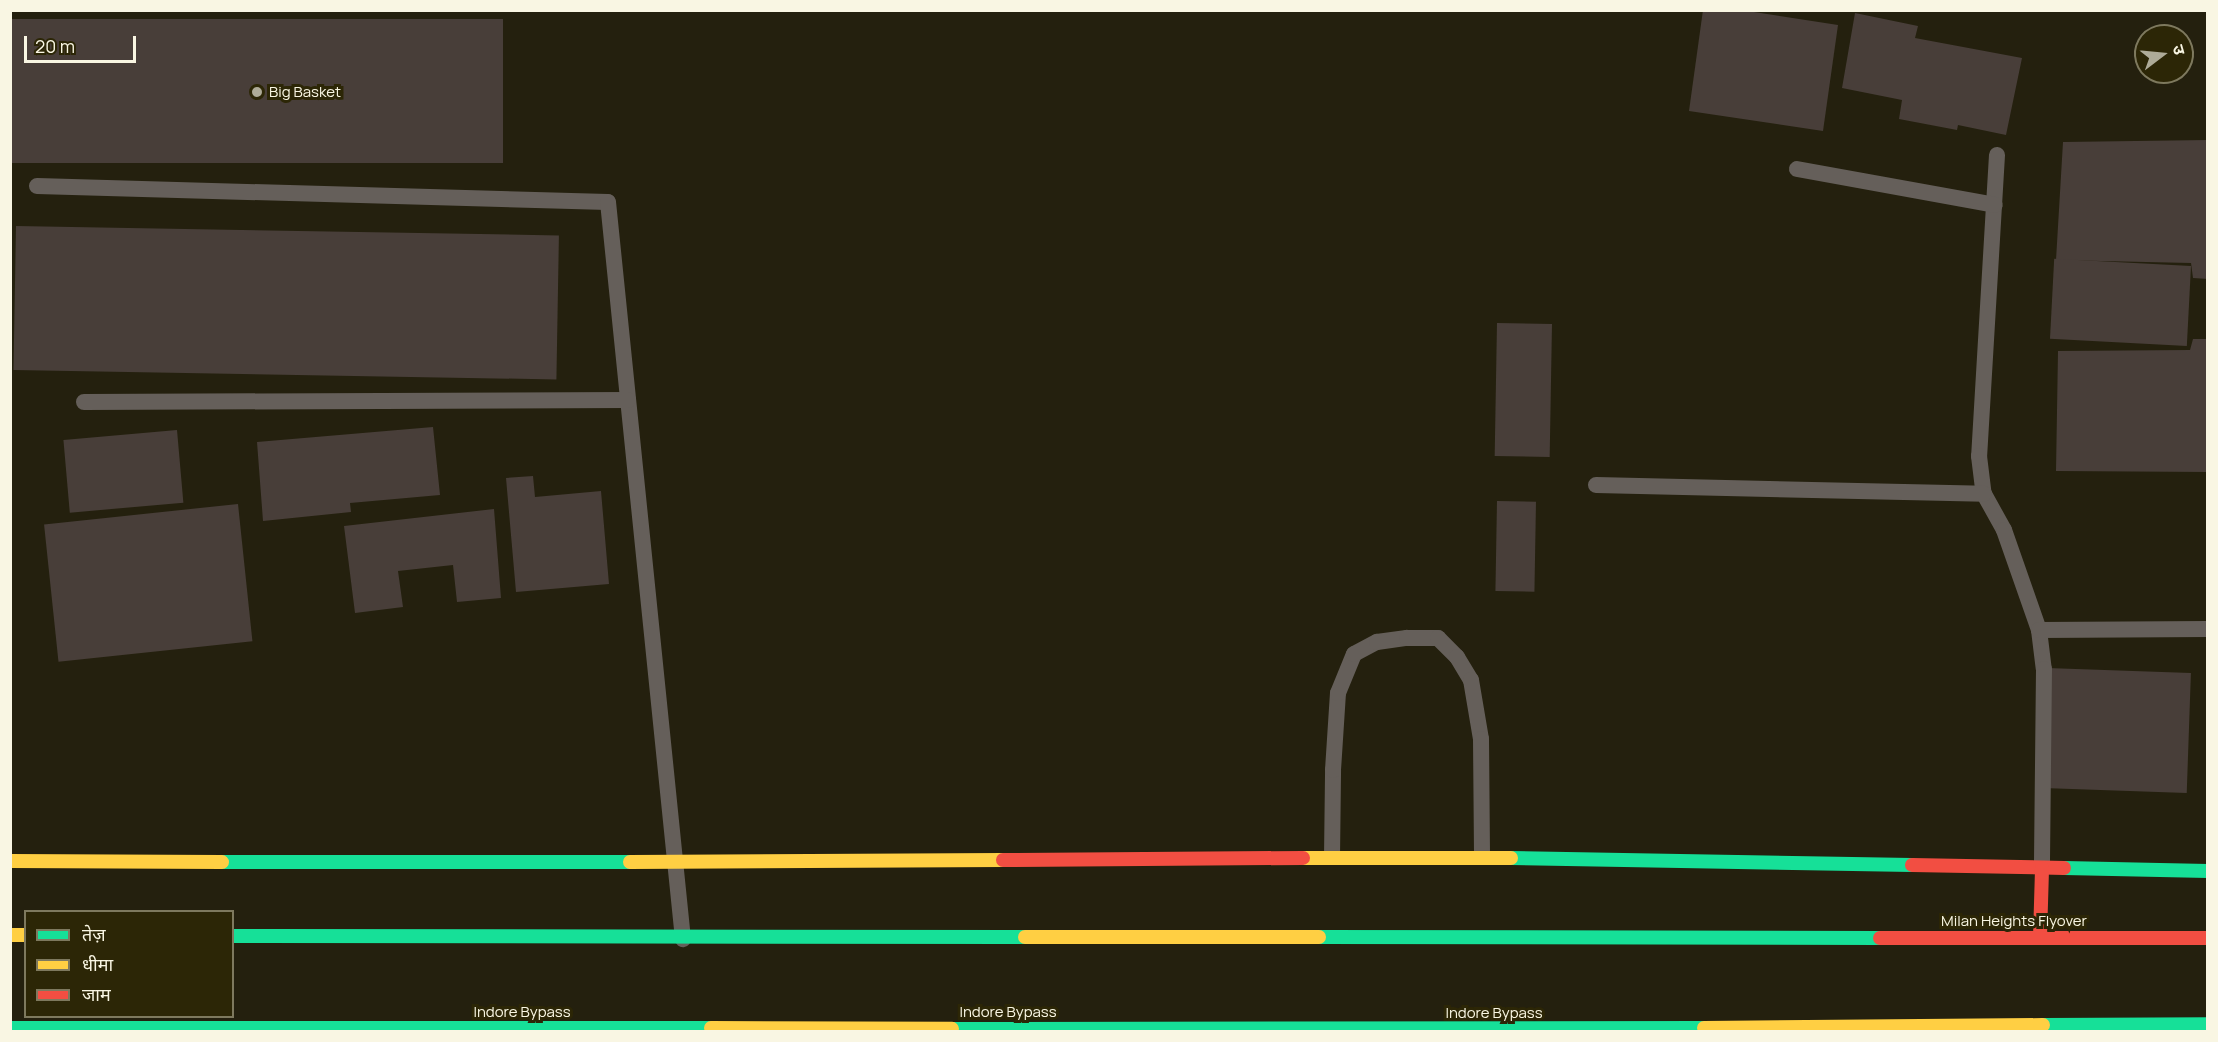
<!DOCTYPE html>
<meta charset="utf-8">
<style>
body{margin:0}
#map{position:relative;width:2218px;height:1042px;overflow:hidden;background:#24200e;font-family:Manrope,"Noto Sans Devanagari",sans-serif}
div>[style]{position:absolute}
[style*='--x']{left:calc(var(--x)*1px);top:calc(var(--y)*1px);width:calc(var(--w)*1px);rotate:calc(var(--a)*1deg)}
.building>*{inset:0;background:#483e39;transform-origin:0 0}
.lane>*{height:16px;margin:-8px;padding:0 8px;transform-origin:8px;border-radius:8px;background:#655f5a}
.fast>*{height:14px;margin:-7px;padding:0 7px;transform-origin:7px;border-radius:7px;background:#16e098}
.slow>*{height:14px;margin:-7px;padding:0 7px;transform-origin:7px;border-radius:7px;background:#ffcf43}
.jam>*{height:14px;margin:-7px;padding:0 7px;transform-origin:7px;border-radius:7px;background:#f24e42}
.dots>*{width:16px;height:16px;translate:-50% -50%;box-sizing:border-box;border:3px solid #2c2606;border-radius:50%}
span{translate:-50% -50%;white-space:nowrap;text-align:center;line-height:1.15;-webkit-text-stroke:6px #2c2606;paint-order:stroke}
.poi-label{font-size:15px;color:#f9f6e3}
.left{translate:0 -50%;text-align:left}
.street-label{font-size:15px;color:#f9f6e3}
.frame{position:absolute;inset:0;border:12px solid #f9f6e3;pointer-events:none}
.legend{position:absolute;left:24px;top:910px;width:210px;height:108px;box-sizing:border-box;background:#2c2606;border:2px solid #7e795e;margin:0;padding:8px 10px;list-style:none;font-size:18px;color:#f9f6e3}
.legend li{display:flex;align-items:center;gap:12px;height:30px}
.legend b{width:30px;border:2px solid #7e795e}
.north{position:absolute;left:2134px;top:24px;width:60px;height:60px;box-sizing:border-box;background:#2c2606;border:2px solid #7e795e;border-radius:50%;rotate:74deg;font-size:16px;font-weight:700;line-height:24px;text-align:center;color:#f9f6e3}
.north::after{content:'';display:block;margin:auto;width:21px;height:27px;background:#aeab98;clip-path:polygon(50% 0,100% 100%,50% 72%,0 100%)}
.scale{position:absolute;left:24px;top:36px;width:112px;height:27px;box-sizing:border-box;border:3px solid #f9f6e3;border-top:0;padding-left:8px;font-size:18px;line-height:21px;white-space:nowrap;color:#f9f6e3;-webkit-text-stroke:4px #2c2606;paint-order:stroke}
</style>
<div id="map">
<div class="building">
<div style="clip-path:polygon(1703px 10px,1741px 10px,1838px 25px,1823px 131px,1689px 111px)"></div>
<div style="clip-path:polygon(1855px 13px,1918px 26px,1915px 38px,2022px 58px,2006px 135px,1958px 125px,1957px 130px,1899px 119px,1902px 100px,1842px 88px)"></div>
<div style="left:10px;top:19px;width:493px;height:144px"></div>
<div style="clip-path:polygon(2208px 140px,2208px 279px,2193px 278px,2191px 263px,2056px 260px,2063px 142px)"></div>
<div style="left:16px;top:226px;width:543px;height:144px;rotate:1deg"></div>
<div style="left:2191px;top:266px;width:80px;height:137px;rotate:93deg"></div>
<div style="left:1497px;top:323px;width:55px;height:133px;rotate:1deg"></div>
<div style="clip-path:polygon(2193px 339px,2208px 339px,2208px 472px,2056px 471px,2058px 351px,2190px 350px)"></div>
<div style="clip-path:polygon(433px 427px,440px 495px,350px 503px,351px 512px,263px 521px,257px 442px)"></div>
<div style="left:177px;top:430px;width:73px;height:114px;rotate:85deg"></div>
<div style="clip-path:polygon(533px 476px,535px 497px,601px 491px,609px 584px,516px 592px,506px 478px)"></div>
<div style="left:1497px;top:501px;width:39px;height:90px;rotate:1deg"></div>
<div style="left:238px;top:504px;width:138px;height:195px;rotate:84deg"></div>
<div style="clip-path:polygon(494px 509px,501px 598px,457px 602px,453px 565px,398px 571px,403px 607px,355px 613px,344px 526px)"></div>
<div style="left:2047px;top:668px;width:144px;height:120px;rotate:2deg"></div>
</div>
<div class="lane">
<div style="--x:1997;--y:155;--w:302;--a:93.4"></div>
<div style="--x:1979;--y:456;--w:38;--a:83"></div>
<div style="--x:1984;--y:494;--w:41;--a:60.9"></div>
<div style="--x:2004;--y:530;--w:106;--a:70.7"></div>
<div style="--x:2039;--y:630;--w:39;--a:83"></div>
<div style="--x:2044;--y:669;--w:199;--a:90.6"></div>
<div style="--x:1797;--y:169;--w:201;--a:10.3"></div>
<div style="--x:37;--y:186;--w:571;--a:1.61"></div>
<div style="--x:608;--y:202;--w:741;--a:84.19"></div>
<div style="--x:84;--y:402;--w:544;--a:-0.21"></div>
<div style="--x:1596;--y:485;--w:388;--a:1.3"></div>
<div style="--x:2039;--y:630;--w:169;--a:-0.3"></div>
<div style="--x:1332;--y:857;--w:87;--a:-89.3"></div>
<div style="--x:1333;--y:770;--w:77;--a:-86.3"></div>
<div style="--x:1338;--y:693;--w:42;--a:-67.7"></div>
<div style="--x:1354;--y:654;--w:26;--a:-28"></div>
<div style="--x:1377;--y:642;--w:30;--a:-8"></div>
<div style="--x:1407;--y:638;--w:31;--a:0"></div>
<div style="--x:1438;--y:638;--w:27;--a:45"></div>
<div style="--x:1457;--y:657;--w:27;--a:59"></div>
<div style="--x:1471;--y:680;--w:60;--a:80.4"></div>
<div style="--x:1481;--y:739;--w:118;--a:89.5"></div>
</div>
<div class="fast">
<div style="--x:1511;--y:858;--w:401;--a:1"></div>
<div style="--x:222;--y:862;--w:408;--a:0"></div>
<div style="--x:2064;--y:868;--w:144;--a:1.2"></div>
<div style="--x:232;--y:936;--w:793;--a:0.07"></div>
<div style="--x:1319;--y:937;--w:561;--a:0.1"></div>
<div style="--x:2043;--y:1025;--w:165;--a:-0.3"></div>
<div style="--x:10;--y:1028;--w:701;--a:0"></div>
<div style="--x:952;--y:1029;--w:752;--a:-0.08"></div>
</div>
<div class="slow">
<div style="--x:1303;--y:858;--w:208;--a:0"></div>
<div style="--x:10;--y:861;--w:212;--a:0.3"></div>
<div style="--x:630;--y:862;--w:373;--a:-0.3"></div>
<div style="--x:10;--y:935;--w:16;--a:0"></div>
<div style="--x:1025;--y:937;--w:294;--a:0"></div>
<div style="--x:711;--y:1028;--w:241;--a:0.2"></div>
<div style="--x:1704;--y:1028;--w:339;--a:-0.5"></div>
</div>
<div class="jam">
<div style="--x:1003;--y:860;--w:300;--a:-0.4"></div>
<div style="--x:1912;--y:865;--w:152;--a:1.1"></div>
<div style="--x:2040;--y:937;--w:69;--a:-88.3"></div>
<div style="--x:1880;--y:938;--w:328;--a:0"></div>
</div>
<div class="dots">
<div style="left:257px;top:92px;background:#aeab98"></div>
</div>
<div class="poi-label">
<span class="left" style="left:269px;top:92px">Big Basket</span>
</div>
<div class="street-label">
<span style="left:2014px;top:921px">Milan Heights Flyover</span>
<span style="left:522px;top:1012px">Indore Bypass</span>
<span style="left:1008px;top:1012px">Indore Bypass</span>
<span style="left:1494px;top:1013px">Indore Bypass</span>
</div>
<div class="frame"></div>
<ul class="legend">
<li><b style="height:8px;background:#16e098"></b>तेज़</li>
<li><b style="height:8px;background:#ffcf43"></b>धीमा</li>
<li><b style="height:8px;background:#f24e42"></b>जाम</li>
</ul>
<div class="north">उ</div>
<div class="scale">20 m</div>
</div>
